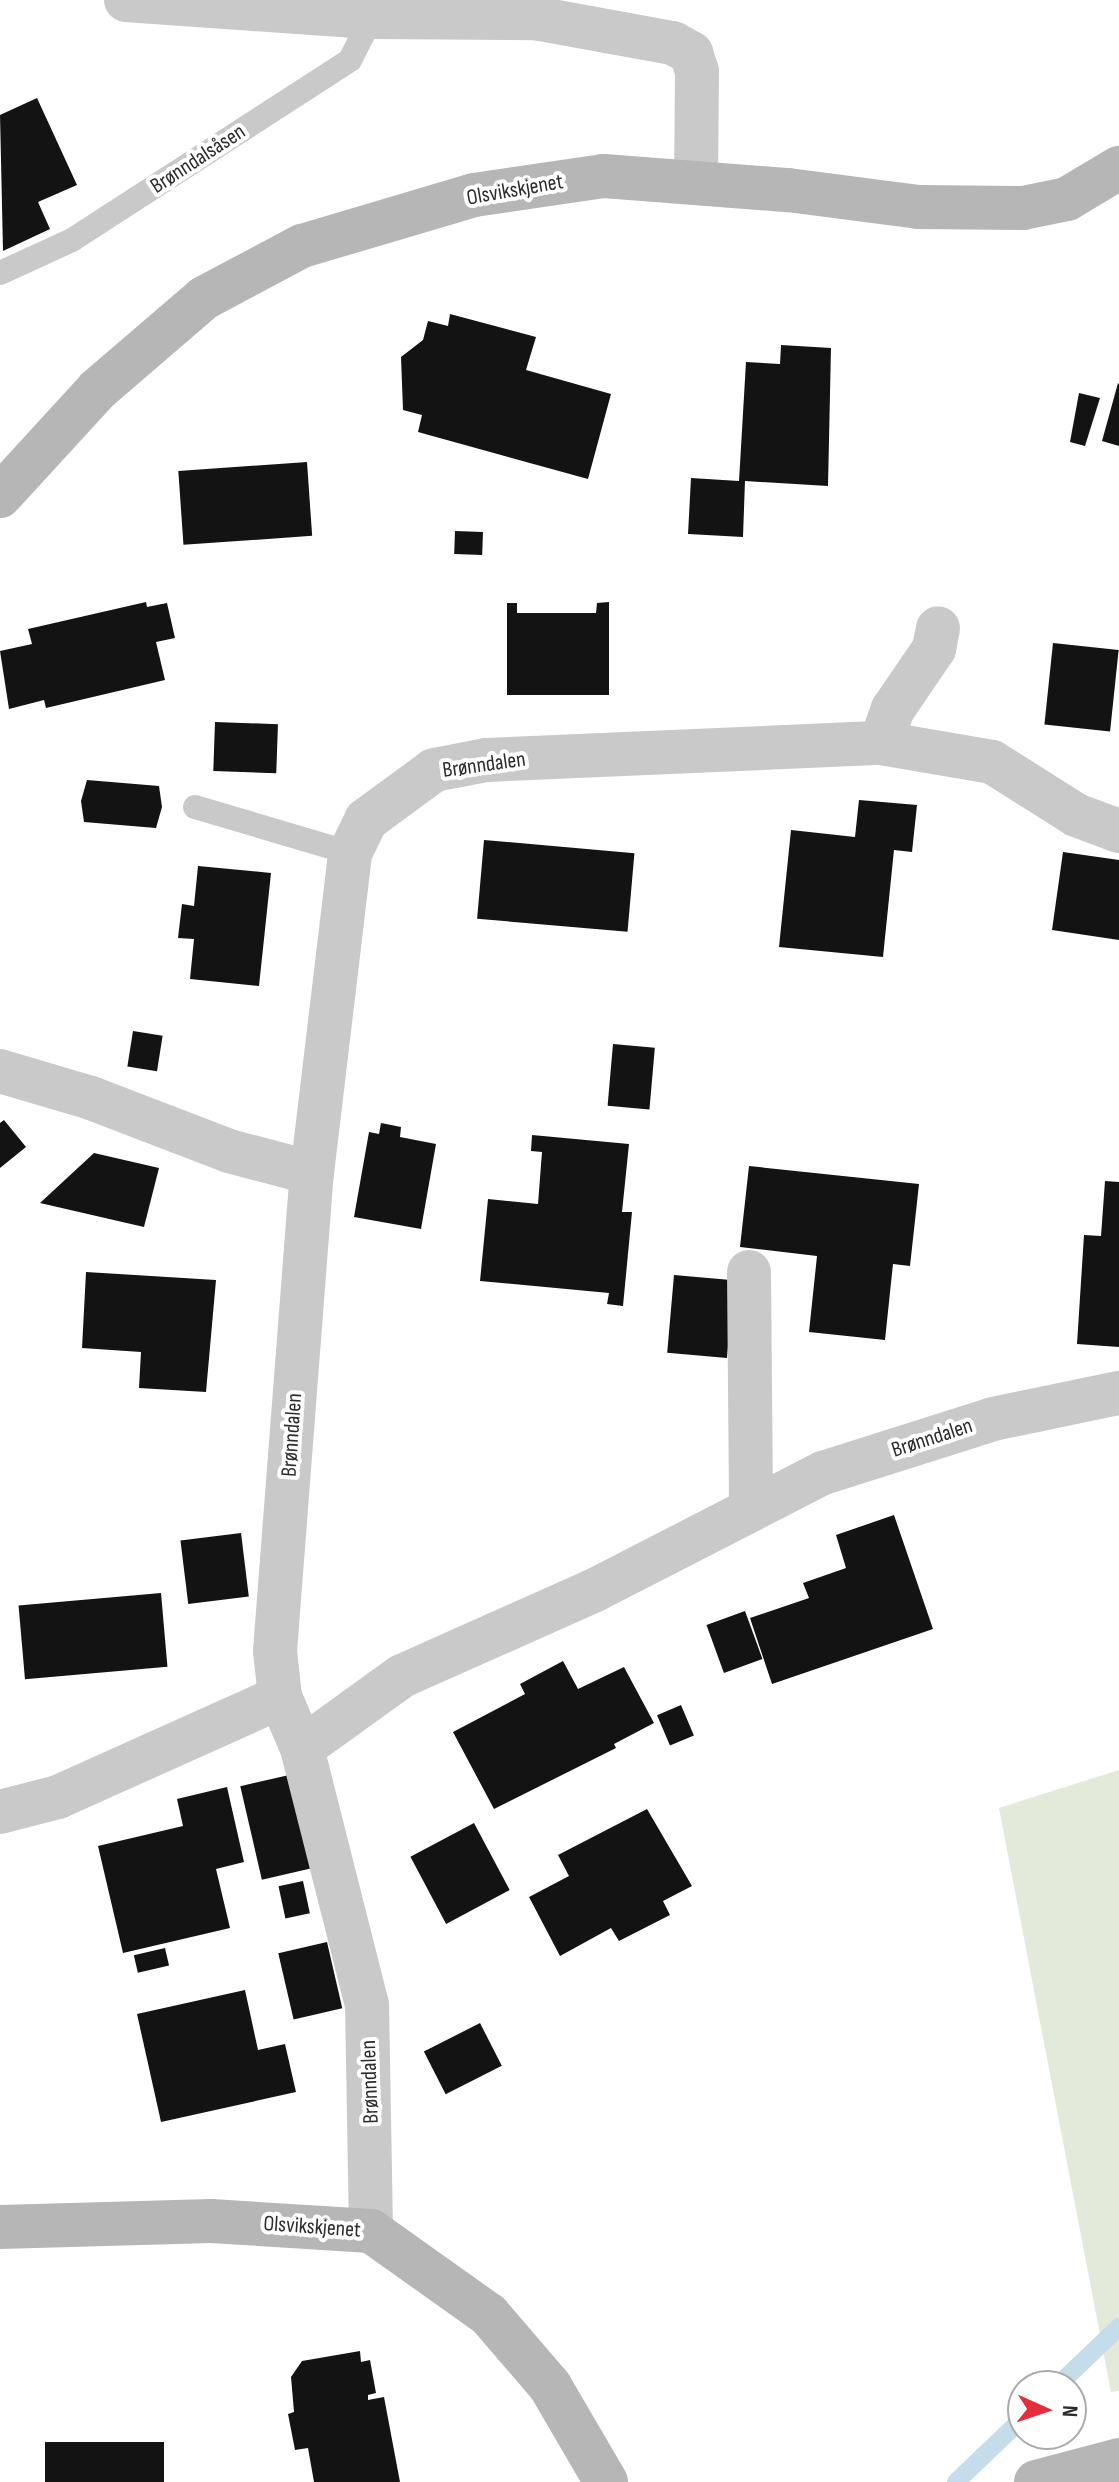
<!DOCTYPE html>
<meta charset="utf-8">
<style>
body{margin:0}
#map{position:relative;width:1119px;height:2482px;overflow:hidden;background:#fff;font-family:"Sofia Sans Condensed",sans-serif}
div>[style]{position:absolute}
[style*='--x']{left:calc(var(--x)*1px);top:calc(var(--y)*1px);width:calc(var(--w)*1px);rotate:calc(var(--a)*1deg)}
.green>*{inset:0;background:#e3ead9}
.stream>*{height:18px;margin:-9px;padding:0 9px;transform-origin:9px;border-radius:9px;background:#c5dceb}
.building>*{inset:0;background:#131313;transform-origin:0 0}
.lane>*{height:24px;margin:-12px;padding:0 12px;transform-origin:12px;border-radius:12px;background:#c9c9c9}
.street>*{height:44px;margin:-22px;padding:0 22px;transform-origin:22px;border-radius:22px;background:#c9c9c9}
.secondary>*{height:44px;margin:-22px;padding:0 22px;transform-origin:22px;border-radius:22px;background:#b6b6b6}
span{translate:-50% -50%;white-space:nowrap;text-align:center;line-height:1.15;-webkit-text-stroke:8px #fff;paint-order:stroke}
.street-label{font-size:22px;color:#2c2c2c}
.north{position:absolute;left:1007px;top:2370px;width:80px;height:80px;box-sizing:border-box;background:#fff;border:2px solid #ababab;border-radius:50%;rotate:93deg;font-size:22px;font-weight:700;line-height:32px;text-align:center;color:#2c2c2c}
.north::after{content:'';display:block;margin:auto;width:28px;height:36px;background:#e52d3c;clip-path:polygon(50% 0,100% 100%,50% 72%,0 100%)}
</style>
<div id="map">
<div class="green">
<div style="clip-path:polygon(1119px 1770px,1119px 2391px,1111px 2392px,999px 1808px)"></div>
</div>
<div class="stream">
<div style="--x:1057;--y:2386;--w:86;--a:-43.6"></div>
<div style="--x:956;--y:2482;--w:93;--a:-43.7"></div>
</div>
<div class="building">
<div style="clip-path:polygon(37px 98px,77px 185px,38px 202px,50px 229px,3px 251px,0 115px)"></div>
<div style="clip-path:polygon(450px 314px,536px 337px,526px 370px,611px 394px,588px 479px,418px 432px,422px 415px,403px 410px,401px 357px,423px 340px,428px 321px,448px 326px)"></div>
<div style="clip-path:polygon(781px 345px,831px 348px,828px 486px,745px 481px,743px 537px,688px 534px,691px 478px,739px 481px,746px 362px,780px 364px)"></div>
<div style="clip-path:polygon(1118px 383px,1119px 384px,1119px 446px,1102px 441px)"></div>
<div style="clip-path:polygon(1079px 393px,1100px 398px,1085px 446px,1070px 442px)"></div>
<div style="left:307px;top:462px;width:74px;height:129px;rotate:86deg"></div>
<div style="left:455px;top:531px;width:28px;height:23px;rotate:2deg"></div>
<div style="clip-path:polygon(146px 602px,147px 607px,167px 603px,175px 638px,156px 642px,165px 680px,46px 708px,44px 700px,9px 709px,0 651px,32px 644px,28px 629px)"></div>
<div style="clip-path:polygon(609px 602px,609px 695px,507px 695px,507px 603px,517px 603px,517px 613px,596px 613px,597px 603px)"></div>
<div style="left:1053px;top:643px;width:66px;height:82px;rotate:6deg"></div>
<div style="left:215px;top:722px;width:63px;height:49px;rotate:2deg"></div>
<div style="clip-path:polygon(87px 780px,159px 786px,162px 807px,156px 828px,84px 822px,81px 801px)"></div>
<div style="clip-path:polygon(859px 800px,917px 805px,912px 852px,894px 850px,883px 957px,779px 947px,791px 830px,855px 837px)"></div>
<div style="left:484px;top:840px;width:151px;height:79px;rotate:5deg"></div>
<div style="clip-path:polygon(1063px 852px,1119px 860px,1119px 940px,1052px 930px)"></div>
<div style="clip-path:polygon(198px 866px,271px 873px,259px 986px,190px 979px,194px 939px,178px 938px,182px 904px,194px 906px)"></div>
<div style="left:133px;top:1031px;width:30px;height:36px;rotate:9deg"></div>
<div style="left:613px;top:1044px;width:42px;height:62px;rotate:5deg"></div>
<div style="clip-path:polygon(4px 1120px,26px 1147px,0 1168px,0 1123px)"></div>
<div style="clip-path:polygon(381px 1123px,401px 1127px,400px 1137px,436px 1144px,421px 1229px,354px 1217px,369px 1132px,379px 1134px)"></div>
<div style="clip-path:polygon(532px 1135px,629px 1144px,622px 1212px,632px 1212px,623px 1306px,607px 1304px,609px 1293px,480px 1281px,488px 1199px,538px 1204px,542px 1152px,531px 1151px)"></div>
<div style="clip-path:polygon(94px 1153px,159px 1168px,144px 1227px,40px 1203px)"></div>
<div style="clip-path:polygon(749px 1166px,919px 1184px,910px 1266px,893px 1264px,885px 1340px,809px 1332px,817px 1256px,740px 1247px)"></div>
<div style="clip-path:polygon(1105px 1181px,1119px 1182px,1119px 1347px,1077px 1344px,1084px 1235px,1101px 1236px)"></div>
<div style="clip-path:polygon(86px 1272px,216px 1280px,206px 1392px,139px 1388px,141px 1352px,82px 1348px)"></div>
<div style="left:674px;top:1275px;width:60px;height:78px;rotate:5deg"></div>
<div style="clip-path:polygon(894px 1515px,933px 1629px,772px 1684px,750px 1618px,809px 1598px,803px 1583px,846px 1568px,836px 1535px)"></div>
<div style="left:241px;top:1533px;width:64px;height:61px;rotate:83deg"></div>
<div style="left:161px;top:1593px;width:74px;height:143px;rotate:85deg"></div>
<div style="left:745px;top:1611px;width:51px;height:41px;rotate:70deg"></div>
<div style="clip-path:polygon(563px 1661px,578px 1689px,624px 1667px,654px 1723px,614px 1744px,616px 1748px,494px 1809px,453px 1732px,525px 1694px,520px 1684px)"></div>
<div style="left:681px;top:1705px;width:33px;height:26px;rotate:67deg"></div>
<div style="left:289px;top:1775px;width:96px;height:50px;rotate:77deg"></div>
<div style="clip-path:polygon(227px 1787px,244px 1862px,216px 1869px,230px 1928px,123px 1953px,98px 1846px,183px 1826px,177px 1799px)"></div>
<div style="clip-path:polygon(647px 1809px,692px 1886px,663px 1901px,670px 1915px,619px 1941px,611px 1928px,560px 1956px,529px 1897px,569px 1876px,558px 1855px)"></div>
<div style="left:474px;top:1823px;width:76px;height:72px;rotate:62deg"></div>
<div style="left:303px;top:1881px;width:33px;height:25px;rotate:78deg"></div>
<div style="left:327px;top:1942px;width:68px;height:50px;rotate:77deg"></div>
<div style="left:165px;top:1948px;width:18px;height:32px;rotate:77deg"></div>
<div style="clip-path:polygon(245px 1990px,258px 2050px,285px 2044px,296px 2092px,161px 2122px,137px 2014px)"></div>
<div style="left:480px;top:2023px;width:48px;height:63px;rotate:63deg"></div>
<div style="clip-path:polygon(360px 2351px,361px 2362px,370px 2360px,376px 2393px,368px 2395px,368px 2400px,384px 2397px,400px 2482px,314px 2482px,308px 2448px,295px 2450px,288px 2414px,294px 2412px,291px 2377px,302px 2361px)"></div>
<div style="left:45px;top:2442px;width:119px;height:40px"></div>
</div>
<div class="lane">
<div style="--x:0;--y:273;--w:79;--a:-24.6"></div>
<div style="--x:72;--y:240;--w:331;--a:-32.9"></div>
<div style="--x:350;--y:60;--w:48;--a:-62.9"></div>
<div style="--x:195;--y:807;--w:162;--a:16.5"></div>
</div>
<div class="street">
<div style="--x:126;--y:0;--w:247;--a:4"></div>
<div style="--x:372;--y:17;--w:163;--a:0.4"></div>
<div style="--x:535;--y:18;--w:140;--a:10.3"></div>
<div style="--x:673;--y:43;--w:21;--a:29"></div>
<div style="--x:691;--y:53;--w:19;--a:72"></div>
<div style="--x:697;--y:71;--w:112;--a:90.5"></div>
<div style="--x:881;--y:743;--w:36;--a:-71"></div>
<div style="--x:893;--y:709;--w:73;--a:-55.7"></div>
<div style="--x:934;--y:649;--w:21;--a:-79"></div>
<div style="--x:0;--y:1071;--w:95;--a:16.5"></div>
<div style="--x:91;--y:1098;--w:148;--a:21"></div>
<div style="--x:229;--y:1151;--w:86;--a:14.8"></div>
<div style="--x:749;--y:1272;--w:234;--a:89.5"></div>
<div style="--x:302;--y:1748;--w:123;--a:-35.8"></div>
<div style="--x:402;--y:1676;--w:211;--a:-24"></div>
<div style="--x:595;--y:1590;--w:256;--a:-27.2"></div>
<div style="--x:823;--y:1473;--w:178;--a:-17.6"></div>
<div style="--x:993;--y:1419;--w:129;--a:-11.7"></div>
<div style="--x:0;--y:1812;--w:60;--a:-14.5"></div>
<div style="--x:58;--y:1797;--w:243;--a:-24.2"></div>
<div style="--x:371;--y:2231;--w:226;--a:-91"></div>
<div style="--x:367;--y:2005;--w:265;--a:-104.2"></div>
<div style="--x:302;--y:1748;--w:56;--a:-113.3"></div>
<div style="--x:280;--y:1697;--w:46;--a:-96.2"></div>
<div style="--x:275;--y:1651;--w:479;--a:-85.6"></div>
<div style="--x:312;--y:1173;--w:322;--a:-83.2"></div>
<div style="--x:350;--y:853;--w:37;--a:-64"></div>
<div style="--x:366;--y:820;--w:84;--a:-36.3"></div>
<div style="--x:434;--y:770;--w:54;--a:-10.7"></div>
<div style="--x:487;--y:760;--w:394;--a:-2.5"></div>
<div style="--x:881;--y:743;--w:113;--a:9.7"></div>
<div style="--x:992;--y:762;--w:99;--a:32.2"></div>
<div style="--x:1076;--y:815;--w:46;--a:20.4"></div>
</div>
<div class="secondary">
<div style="--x:0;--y:496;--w:144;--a:-47.5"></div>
<div style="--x:97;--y:390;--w:141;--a:-40.7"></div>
<div style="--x:204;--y:298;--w:111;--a:-28"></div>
<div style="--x:302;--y:246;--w:179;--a:-16.5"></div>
<div style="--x:474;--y:195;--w:131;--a:-8.3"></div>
<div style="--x:604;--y:176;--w:185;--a:4.4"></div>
<div style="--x:788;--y:190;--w:132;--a:7.4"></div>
<div style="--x:919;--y:207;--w:104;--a:0.6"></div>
<div style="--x:1023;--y:208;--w:45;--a:-11.6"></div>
<div style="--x:1067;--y:199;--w:61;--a:-30.8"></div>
<div style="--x:0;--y:2227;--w:211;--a:-1.6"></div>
<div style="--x:211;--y:2221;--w:160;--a:3.6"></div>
<div style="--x:371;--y:2231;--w:145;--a:35.4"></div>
<div style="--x:489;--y:2315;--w:94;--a:49.3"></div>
<div style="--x:550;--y:2386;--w:111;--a:59.7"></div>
<div style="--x:1036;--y:2482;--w:86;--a:-14.8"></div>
</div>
<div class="street-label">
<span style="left:198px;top:159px;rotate:-33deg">Brønndalsåsen</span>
<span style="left:515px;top:190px;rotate:-10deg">Olsvikskjenet</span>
<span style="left:484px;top:765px;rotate:-8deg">Brønndalen</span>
<span style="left:292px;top:1435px;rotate:-86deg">Brønndalen</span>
<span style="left:932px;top:1438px;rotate:-18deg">Brønndalen</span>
<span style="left:370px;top:2082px;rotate:-92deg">Brønndalen</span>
<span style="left:312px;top:2227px;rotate:4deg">Olsvikskjenet</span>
</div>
<div class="north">N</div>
</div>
